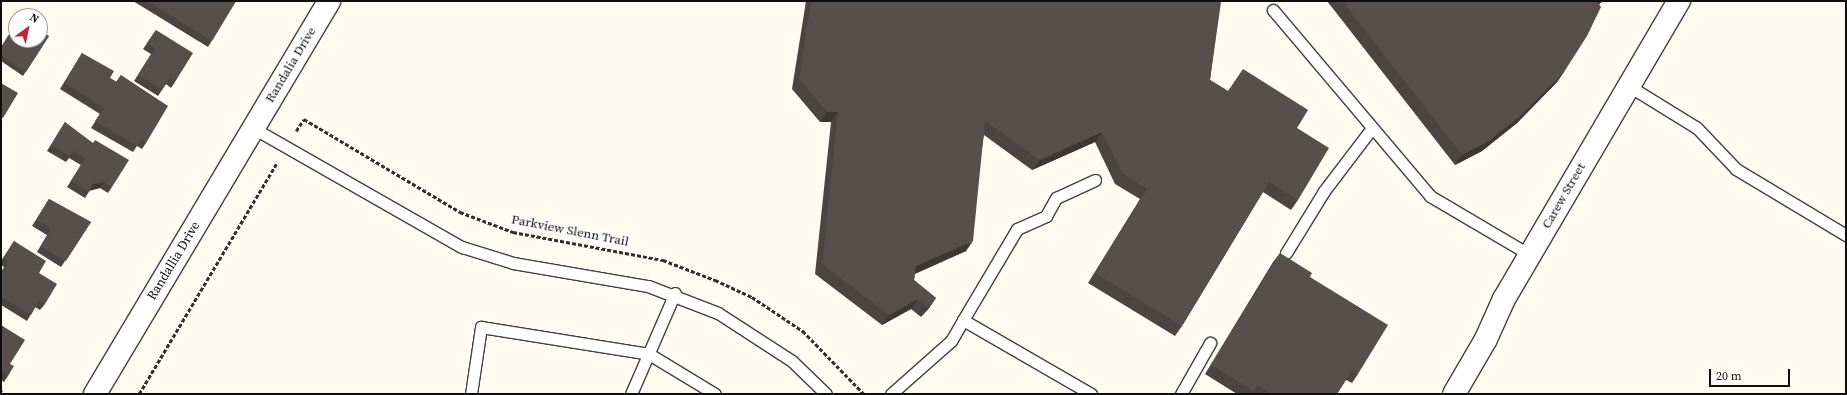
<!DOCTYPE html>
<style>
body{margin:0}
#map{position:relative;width:1847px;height:395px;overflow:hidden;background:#fffbf0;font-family:"Source Serif 4",serif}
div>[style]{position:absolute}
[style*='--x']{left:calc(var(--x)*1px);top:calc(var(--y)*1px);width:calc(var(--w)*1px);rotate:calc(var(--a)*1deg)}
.path>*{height:2.5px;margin-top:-1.25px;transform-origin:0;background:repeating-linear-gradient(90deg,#303030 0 4px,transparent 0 6px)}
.roads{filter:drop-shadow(1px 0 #414141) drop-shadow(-1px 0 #414141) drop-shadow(0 1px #414141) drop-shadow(0 -1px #414141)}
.service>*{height:11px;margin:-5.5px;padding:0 5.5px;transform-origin:5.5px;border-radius:5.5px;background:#fff}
.minor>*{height:22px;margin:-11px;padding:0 11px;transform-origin:11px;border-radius:11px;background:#fff}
.wall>*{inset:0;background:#4b4440}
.shaded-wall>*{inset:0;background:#3d3734}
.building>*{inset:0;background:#574f4b}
span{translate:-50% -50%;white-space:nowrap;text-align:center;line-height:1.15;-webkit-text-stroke:4px #fff;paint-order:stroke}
.street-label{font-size:13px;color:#0e0e0e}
.frame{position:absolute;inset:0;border:2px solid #0e0e0e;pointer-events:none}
.north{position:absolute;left:8px;top:8px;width:40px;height:40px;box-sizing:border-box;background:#fff;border:1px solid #9f9f9f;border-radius:50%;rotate:33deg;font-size:11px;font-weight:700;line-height:16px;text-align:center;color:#0e0e0e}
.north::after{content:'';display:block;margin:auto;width:14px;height:18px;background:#bf2634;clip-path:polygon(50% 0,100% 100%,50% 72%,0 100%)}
.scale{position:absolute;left:1709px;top:369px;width:81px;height:18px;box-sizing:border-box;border:2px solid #0e0e0e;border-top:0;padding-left:5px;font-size:12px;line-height:14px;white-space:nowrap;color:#0e0e0e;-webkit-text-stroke:3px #fff;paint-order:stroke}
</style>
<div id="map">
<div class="path">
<div style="--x:296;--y:131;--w:14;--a:-56"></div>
<div style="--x:304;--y:119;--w:182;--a:30.8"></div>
<div style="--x:460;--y:212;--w:57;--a:20.7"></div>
<div style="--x:513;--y:232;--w:153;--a:10.6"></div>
<div style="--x:663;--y:260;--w:56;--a:21"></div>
<div style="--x:715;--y:280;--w:41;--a:24.7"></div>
<div style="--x:752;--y:297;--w:63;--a:33.9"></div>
<div style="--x:803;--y:331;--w:88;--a:45.9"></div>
<div style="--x:139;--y:394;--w:268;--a:-59.2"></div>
</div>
<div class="roads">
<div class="service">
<div style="--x:1273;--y:10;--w:243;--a:49.8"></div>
<div style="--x:1430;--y:196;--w:116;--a:30.5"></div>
<div style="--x:1629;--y:86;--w:80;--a:31.7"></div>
<div style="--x:1697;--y:128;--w:57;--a:46.4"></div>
<div style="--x:1736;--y:169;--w:128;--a:31"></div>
<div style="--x:253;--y:128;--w:241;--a:29.7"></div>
<div style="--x:462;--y:247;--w:53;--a:17.4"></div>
<div style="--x:513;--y:263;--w:137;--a:9.7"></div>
<div style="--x:648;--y:286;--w:75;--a:21.1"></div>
<div style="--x:718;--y:313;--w:88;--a:33"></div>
<div style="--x:792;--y:361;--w:47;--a:44.1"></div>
<div style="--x:1286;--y:253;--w:73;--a:-58.5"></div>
<div style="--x:1324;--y:191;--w:79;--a:-52.7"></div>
<div style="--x:963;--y:320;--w:106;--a:-59.3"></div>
<div style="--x:1017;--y:229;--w:32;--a:-24"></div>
<div style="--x:1046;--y:216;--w:21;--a:-61"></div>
<div style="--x:1056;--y:198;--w:43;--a:-24.8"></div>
<div style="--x:471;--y:394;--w:68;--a:-81.5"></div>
<div style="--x:481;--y:327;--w:170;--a:9.1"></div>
<div style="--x:649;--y:354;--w:77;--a:31.2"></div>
<div style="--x:631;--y:394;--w:110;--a:-66.5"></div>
<div style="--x:891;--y:394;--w:80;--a:-41.5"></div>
<div style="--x:951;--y:341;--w:24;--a:-60"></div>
<div style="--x:963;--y:320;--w:148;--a:30"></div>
<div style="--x:1181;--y:394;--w:59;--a:-60.4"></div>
</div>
<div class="minor">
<div style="--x:95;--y:394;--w:457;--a:-59.2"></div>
<div style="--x:1454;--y:394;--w:64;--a:-59.8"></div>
<div style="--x:1486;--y:339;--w:44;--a:-65.8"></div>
<div style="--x:1504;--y:299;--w:346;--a:-59.6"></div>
</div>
</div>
<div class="wall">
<div style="clip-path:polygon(133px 1px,236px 1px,208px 47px)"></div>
<div style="clip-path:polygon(806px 1px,1220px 1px,1210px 80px,1228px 91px,1297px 128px,1298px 200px,1291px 210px,1263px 192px,1182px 326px,1175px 336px,1088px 283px,1140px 199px,1115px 184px,1095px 142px,1032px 170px,984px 135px,966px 251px,915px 274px,914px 280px,936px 298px,929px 308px,921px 317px,911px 309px,882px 325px,815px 274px,831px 122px,820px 122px,792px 89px)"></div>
<div style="clip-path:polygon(1327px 1px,1603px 1px,1599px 4px,1564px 72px,1557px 82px,1517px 123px,1482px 151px,1455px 165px)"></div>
<div style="clip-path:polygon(156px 30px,175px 82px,171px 88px,166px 84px,158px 96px,134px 81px,151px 54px,143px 49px)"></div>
<div style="clip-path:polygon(49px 36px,23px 76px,1px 61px,1px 46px)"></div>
<div style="clip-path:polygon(82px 53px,110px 78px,116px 82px,121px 75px,146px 143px,142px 149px,137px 146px,133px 152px,91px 128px,100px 114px,60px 89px)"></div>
<div style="clip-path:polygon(65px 122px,112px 187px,108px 193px,100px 188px,90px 190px,85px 198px,67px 187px,81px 165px,69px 158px,66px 162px,47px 151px)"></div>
<div style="clip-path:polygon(49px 199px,91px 222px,61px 267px,37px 252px,47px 235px,32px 226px)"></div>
<div style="clip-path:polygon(14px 241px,39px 273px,45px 304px,40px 310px,35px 307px,27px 321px,1px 305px,1px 272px,4px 267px,1px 265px,1px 261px)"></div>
<div style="clip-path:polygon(1280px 253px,1358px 374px,1352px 383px,1346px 380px,1337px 394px,1237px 394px,1205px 374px,1273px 262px)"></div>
<div style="clip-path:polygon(1px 325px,10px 364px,8px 376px,4px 382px,1px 380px)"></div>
</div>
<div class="shaded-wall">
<div style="clip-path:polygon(1597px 1px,1603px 1px,1590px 11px)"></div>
<div style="clip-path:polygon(1564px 72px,1557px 82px,1517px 123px,1482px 151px,1455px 165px,1462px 155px)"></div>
<div style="clip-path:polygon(827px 112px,838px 112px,831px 122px,820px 122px)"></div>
<div style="clip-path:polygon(1102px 132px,1095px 142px,1032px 170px,1040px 160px)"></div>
<div style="clip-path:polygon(104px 182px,100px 188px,89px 191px,93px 184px)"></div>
<div style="clip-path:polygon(973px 241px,966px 251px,909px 276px,916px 266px)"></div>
<div style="clip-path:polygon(936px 298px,929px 308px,921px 317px,928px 307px)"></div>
<div style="clip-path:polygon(918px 299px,911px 309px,882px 325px,889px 315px)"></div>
</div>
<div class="building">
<div style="clip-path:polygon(147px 1px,236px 1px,212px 41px)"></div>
<div style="clip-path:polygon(811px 1px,1220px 1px,1221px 2px,1210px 80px,1228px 91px,1243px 69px,1308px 110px,1297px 128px,1329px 148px,1298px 200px,1269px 182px,1182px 326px,1095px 273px,1147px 189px,1122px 173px,1102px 132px,1040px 160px,985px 121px,973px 241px,916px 266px,914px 280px,936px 298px,928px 307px,918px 299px,889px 315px,822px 264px,838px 112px,827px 112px,799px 79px)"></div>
<div style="clip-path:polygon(1342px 1px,1597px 1px,1601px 7px,1587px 36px,1564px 72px,1524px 113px,1489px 141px,1462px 155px)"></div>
<div style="clip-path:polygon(16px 23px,16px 40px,40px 40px,40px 30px,49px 36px,26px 72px,1px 56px,1px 47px)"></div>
<div style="clip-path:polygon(156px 30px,193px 53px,175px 82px,170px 78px,162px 90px,138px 75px,155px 48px,147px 43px)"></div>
<div style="clip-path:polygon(82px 53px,114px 71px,110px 78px,117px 82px,121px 75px,168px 106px,146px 143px,141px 140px,137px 146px,95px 121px,104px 108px,64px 83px)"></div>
<div style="clip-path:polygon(1px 83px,18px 93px,3px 118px,1px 117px)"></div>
<div style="clip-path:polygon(65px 122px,93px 143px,95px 140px,129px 160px,112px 187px,104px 182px,93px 184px,89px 192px,71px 181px,85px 158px,73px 151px,70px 156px,51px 145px)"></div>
<div style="clip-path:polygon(49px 199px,91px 222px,66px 261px,41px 246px,51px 229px,36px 220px)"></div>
<div style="clip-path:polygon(14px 241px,46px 261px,39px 273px,57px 284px,45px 304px,39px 301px,31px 315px,1px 297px,1px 273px,8px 261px,4px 258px)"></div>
<div style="clip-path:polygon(1280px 253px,1312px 273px,1310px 277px,1388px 325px,1358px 374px,1352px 370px,1337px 394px,1272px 394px,1257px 385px,1254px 391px,1211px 365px)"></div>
<div style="clip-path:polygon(1px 325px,25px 340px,10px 364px,14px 366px,8px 376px,1px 371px)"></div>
<div style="clip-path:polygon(1px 390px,3px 391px,1px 394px)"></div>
</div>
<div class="street-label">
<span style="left:291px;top:65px;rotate:-59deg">Randalia Drive</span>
<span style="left:1564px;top:196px;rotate:-60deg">Carew Street</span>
<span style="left:570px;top:231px;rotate:11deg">Parkview Slenn Trail</span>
<span style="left:174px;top:261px;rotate:-59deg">Randallia Drive</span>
</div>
<div class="frame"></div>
<div class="north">N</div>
<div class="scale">20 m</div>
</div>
